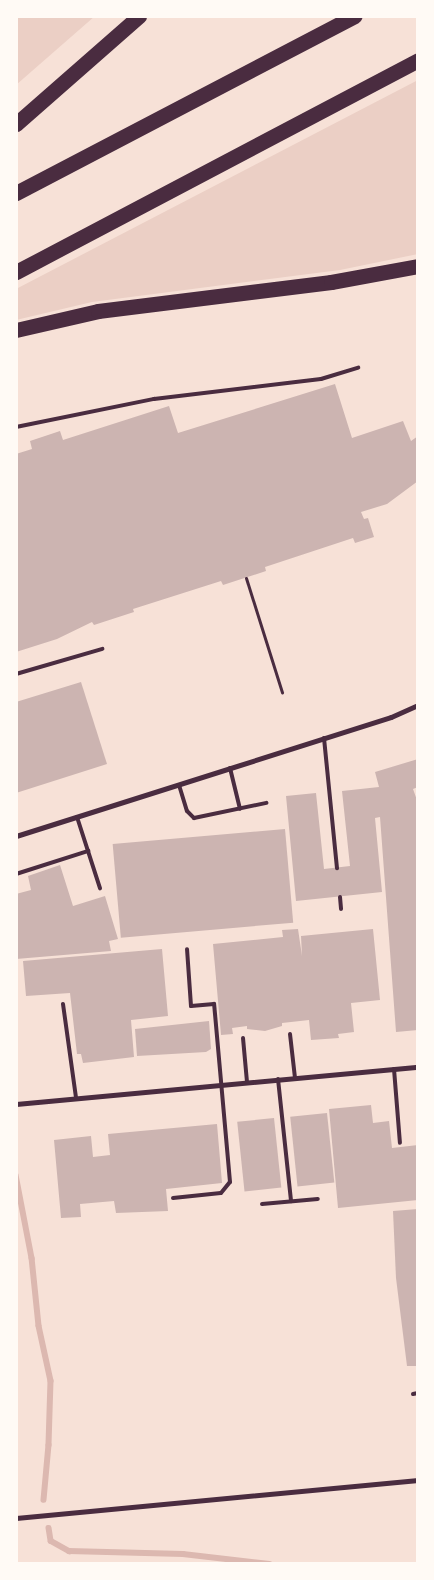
<!DOCTYPE html>
<style>
body{margin:0}
#map{position:relative;width:434px;height:1580px;overflow:hidden;background:#f7e1d7;font-family:"Fira Sans Condensed",sans-serif}
div>[style]{position:absolute}
[style*='--x']{left:calc(var(--x)*1px);top:calc(var(--y)*1px);width:calc(var(--w)*1px);rotate:calc(var(--a)*1deg)}
.green>*{inset:0;background:#ebcfc5}
.stream>*{height:5.5px;margin:-2.75px;padding:0 2.75px;transform-origin:2.75px;border-radius:2.75px;background:#dcb8b0}
.building>*{inset:0;background:#ccb4b1;transform-origin:0 0}
.path>*{height:3px;margin:-1.5px;padding:0 1.5px;transform-origin:1.5px;border-radius:1.5px;background:#4a2c40}
.service>*{height:4px;margin:-2px;padding:0 2px;transform-origin:2px;border-radius:2px;background:#4a2c40}
.minor>*{height:5px;margin:-2.5px;padding:0 2.5px;transform-origin:2.5px;border-radius:2.5px;background:#4a2c40}
.motorway>*{height:15px;margin:-7.5px;padding:0 7.5px;transform-origin:7.5px;border-radius:7.5px;background:#4a2c40}
span{translate:-50% -50%;white-space:nowrap;text-align:center;line-height:1.15;-webkit-text-stroke:5px #fffaf5;paint-order:stroke}
.frame{position:absolute;inset:0;border:18px solid #fffaf5;pointer-events:none}
</style>
<div id="map">
<div class="green">
<div style="clip-path:polygon(16px 16px,95px 16px,16px 85px)"></div>
<div style="clip-path:polygon(418px 80px,418px 254px,340px 270px,92px 302px,16px 320px,16px 289px)"></div>
</div>
<div class="stream">
<div style="--x:16;--y:1175;--w:85;--a:79.1"></div>
<div style="--x:32;--y:1258;--w:68;--a:84.1"></div>
<div style="--x:39;--y:1326;--w:56;--a:77.7"></div>
<div style="--x:51;--y:1381;--w:64;--a:91.8"></div>
<div style="--x:49;--y:1445;--w:55;--a:95.2"></div>
<div style="--x:49;--y:1528;--w:13;--a:81"></div>
<div style="--x:51;--y:1541;--w:21;--a:29"></div>
<div style="--x:69;--y:1551;--w:114;--a:1.5"></div>
<div style="--x:183;--y:1554;--w:87;--a:6.6"></div>
</div>
<div class="building">
<div style="clip-path:polygon(335px 384px,352px 438px,403px 421px,411px 441px,418px 436px,418px 481px,387px 504px,361px 512px,364px 519px,368px 518px,374px 537px,355px 543px,353px 538px,265px 567px,266px 571px,223px 585px,221px 581px,133px 609px,134px 612px,94px 625px,92px 622px,57px 639px,16px 652px,16px 454px,32px 449px,30px 441px,60px 431px,63px 440px,169px 406px,178px 433px)"></div>
<div style="clip-path:polygon(81px 682px,107px 764px,16px 793px,16px 702px)"></div>
<div style="clip-path:polygon(418px 759px,418px 787px,413px 789px,418px 803px,418px 1030px,396px 1032px,380px 817px,375px 818px,382px 892px,296px 901px,286px 796px,316px 793px,324px 869px,350px 866px,342px 791px,379px 787px,375px 772px)"></div>
<div style="left:285px;top:829px;width:94px;height:173px;rotate:85deg"></div>
<div style="clip-path:polygon(60px 865px,73px 906px,105px 896px,118px 939px,109px 941px,111px 951px,16px 959px,16px 894px,31px 890px,28px 876px)"></div>
<div style="clip-path:polygon(298px 929px,302px 956px,301px 936px,373px 929px,380px 1000px,351px 1003px,354px 1032px,338px 1034px,339px 1038px,311px 1040px,309px 1020px,282px 1023px,282px 1026px,265px 1031px,247px 1029px,247px 1026px,232px 1028px,233px 1034px,221px 1035px,213px 944px,283px 937px,282px 930px)"></div>
<div style="clip-path:polygon(162px 949px,168px 1016px,131px 1020px,134px 1057px,83px 1063px,81px 1054px,77px 1054px,70px 993px,26px 996px,23px 961px)"></div>
<div style="clip-path:polygon(209px 1021px,211px 1049px,206px 1052px,137px 1056px,135px 1029px)"></div>
<div style="clip-path:polygon(371px 1105px,373px 1123px,389px 1121px,392px 1148px,418px 1145px,418px 1200px,338px 1208px,329px 1109px)"></div>
<div style="left:327px;top:1113px;width:70px;height:37px;rotate:84deg"></div>
<div style="left:274px;top:1118px;width:70px;height:37px;rotate:84deg"></div>
<div style="clip-path:polygon(217px 1124px,222px 1183px,166px 1189px,168px 1211px,116px 1213px,114px 1201px,80px 1204px,81px 1217px,61px 1218px,54px 1140px,91px 1136px,93px 1157px,110px 1155px,108px 1134px)"></div>
<div style="clip-path:polygon(418px 1209px,418px 1366px,407px 1366px,396px 1278px,393px 1211px)"></div>
</div>
<div class="path">
<div style="--x:246;--y:578;--w:120;--a:72.5"></div>
</div>
<div class="service">
<div style="--x:16;--y:427;--w:141;--a:-11.5"></div>
<div style="--x:154;--y:399;--w:168;--a:-6.8"></div>
<div style="--x:321;--y:379;--w:39;--a:-17"></div>
<div style="--x:16;--y:674;--w:90;--a:-16.2"></div>
<div style="--x:324;--y:738;--w:131;--a:84.3"></div>
<div style="--x:230;--y:768;--w:42;--a:76.3"></div>
<div style="--x:179;--y:785;--w:27;--a:73"></div>
<div style="--x:187;--y:811;--w:10;--a:45"></div>
<div style="--x:194;--y:818;--w:74;--a:-11.8"></div>
<div style="--x:77;--y:817;--w:75;--a:72.1"></div>
<div style="--x:16;--y:874;--w:76;--a:-17.7"></div>
<div style="--x:340;--y:897;--w:12;--a:85"></div>
<div style="--x:63;--y:1004;--w:95;--a:82.1"></div>
<div style="--x:290;--y:1034;--w:44;--a:83.5"></div>
<div style="--x:243;--y:1038;--w:44;--a:84.8"></div>
<div style="--x:394;--y:1069;--w:74;--a:85.4"></div>
<div style="--x:278;--y:1079;--w:123;--a:83.9"></div>
<div style="--x:173;--y:1198;--w:48;--a:-5.9"></div>
<div style="--x:221;--y:1193;--w:14;--a:-51"></div>
<div style="--x:230;--y:1182;--w:179;--a:-95.1"></div>
<div style="--x:214;--y:1004;--w:23;--a:175"></div>
<div style="--x:191;--y:1006;--w:57;--a:-94"></div>
<div style="--x:262;--y:1204;--w:56;--a:-5.1"></div>
<div style="--x:413;--y:1394;--w:5;--a:-11"></div>
</div>
<div class="minor">
<div style="--x:16;--y:836;--w:393;--a:-17.6"></div>
<div style="--x:391;--y:717;--w:30;--a:-24"></div>
<div style="--x:16;--y:1104;--w:404;--a:-5.3"></div>
<div style="--x:16;--y:1518;--w:404;--a:-5.4"></div>
</div>
<div class="motorway">
<div style="--x:16;--y:124;--w:164;--a:-41.3"></div>
<div style="--x:16;--y:193;--w:382;--a:-27.6"></div>
<div style="--x:16;--y:272;--w:454;--a:-27.8"></div>
<div style="--x:16;--y:330;--w:84;--a:-13"></div>
<div style="--x:98;--y:311;--w:235;--a:-7.1"></div>
<div style="--x:331;--y:282;--w:88;--a:-10.4"></div>
</div>
<div class="frame"></div>
</div>
